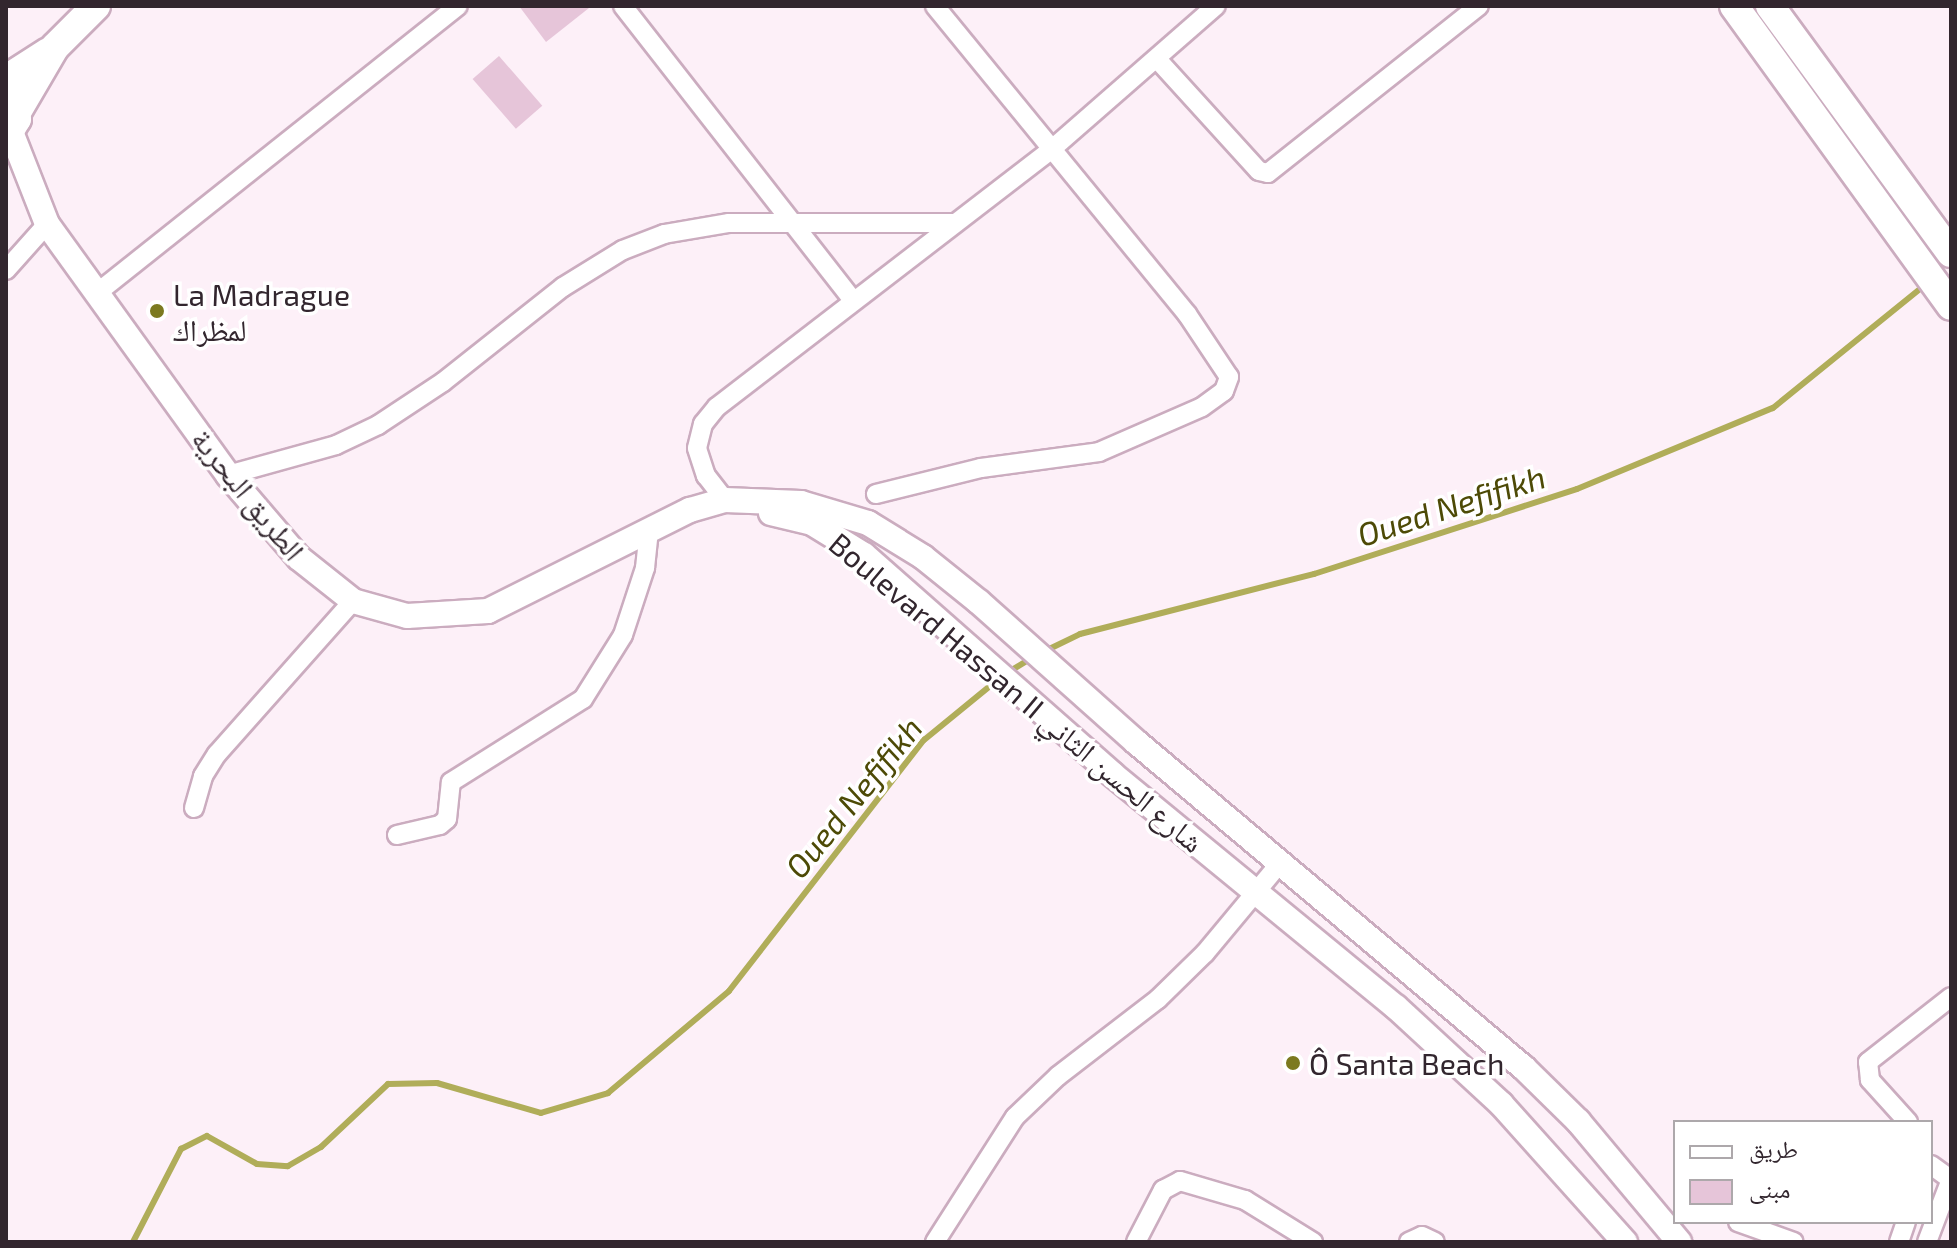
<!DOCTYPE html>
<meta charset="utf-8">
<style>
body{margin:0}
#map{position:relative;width:1957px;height:1248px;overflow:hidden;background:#fdf0f8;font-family:"Exo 2","Noto Naskh Arabic",sans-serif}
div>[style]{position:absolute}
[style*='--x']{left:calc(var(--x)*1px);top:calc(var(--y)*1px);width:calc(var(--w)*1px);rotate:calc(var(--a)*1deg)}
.stream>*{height:6px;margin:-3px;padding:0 3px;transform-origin:3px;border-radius:3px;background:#b0ad59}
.building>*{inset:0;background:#e6c5d9;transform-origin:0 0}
.roads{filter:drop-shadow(2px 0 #cbacbf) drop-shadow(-2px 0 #cbacbf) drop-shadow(0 2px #cbacbf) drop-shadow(0 -2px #cbacbf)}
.minor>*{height:18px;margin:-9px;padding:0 9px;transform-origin:9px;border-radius:9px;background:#fff}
.secondary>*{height:24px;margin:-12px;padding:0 12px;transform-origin:12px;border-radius:12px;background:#fff}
.primary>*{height:28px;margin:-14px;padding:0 14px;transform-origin:14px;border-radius:14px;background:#fff}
.dots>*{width:22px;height:22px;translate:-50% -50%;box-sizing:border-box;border:4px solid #fff;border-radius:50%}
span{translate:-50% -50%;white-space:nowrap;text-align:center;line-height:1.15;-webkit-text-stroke:7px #fff;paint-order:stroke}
.poi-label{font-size:30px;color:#32262e}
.left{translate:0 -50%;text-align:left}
.street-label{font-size:30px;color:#32262e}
.water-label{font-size:32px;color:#4d4a06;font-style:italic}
.frame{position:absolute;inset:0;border:8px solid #32262e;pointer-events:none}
.legend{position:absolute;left:1673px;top:1120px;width:260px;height:104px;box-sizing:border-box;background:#fff;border:2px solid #ada8ab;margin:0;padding:10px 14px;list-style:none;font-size:24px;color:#32262e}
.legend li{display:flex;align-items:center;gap:16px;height:40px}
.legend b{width:40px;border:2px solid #ada8ab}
</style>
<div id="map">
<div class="stream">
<div style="--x:1043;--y:652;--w:41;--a:-25.9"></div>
<div style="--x:1080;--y:634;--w:242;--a:-14.4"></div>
<div style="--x:1314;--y:574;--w:276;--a:-17.9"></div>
<div style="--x:1577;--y:489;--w:212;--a:-22.5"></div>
<div style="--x:1773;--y:408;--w:197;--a:-39"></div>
<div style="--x:1005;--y:674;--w:33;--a:-31"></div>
<div style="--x:133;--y:1242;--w:105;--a:-62.7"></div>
<div style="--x:181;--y:1149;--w:29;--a:-27"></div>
<div style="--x:207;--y:1136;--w:57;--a:29.2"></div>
<div style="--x:257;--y:1164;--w:31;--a:4"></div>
<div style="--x:288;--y:1166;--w:38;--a:-30"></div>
<div style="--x:321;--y:1147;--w:92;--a:-43.2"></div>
<div style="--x:388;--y:1084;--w:49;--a:-1.2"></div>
<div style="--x:437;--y:1083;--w:108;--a:16.1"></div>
<div style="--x:541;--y:1113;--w:70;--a:-16.6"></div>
<div style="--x:608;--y:1093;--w:158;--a:-40.1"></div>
<div style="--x:729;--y:991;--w:318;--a:-52.2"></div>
<div style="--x:924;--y:740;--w:93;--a:-39.3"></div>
</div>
<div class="building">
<div style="clip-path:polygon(519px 6px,588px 6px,589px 8px,546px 42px)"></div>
<div style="left:499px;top:56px;width:66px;height:35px;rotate:49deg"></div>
</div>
<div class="roads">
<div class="minor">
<div style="--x:623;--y:6;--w:372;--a:52"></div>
<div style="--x:1157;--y:59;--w:151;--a:47.7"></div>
<div style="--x:1259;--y:171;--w:9;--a:13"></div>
<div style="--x:1268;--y:173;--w:269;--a:-38.4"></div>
<div style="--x:6;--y:270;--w:62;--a:-48.3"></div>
<div style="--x:97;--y:293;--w:461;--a:-38.5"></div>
<div style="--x:228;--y:475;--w:112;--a:-15.5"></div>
<div style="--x:336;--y:445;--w:47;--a:-25.5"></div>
<div style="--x:378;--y:425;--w:78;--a:-33.5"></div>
<div style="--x:443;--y:382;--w:153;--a:-38.4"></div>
<div style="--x:563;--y:287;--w:70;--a:-31.7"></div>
<div style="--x:623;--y:250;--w:44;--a:-21.3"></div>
<div style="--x:664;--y:234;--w:66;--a:-9.6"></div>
<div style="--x:729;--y:223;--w:226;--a:0"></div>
<div style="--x:876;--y:494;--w:108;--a:-13.9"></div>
<div style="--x:981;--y:468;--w:119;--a:-7.7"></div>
<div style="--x:1099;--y:452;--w:112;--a:-23.6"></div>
<div style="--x:1202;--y:407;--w:27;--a:-36"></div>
<div style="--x:1224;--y:391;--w:15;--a:-70"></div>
<div style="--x:1229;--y:377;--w:76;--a:-123.7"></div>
<div style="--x:1187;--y:314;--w:398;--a:-129.3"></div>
<div style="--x:725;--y:500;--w:31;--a:-128"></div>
<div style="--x:706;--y:476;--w:29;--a:-108"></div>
<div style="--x:697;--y:448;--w:25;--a:-76"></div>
<div style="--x:703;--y:424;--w:22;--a:-51"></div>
<div style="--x:717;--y:407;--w:424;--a:-37.6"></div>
<div style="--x:1053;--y:148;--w:216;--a:-41.1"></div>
<div style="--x:194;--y:808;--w:33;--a:-74"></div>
<div style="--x:203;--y:776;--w:26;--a:-58"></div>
<div style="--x:217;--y:754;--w:205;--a:-48.4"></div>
<div style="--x:397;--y:835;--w:44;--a:-13.1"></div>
<div style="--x:440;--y:825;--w:9;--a:-41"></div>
<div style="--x:447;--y:819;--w:37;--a:-84"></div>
<div style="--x:451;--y:782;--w:156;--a:-32.2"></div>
<div style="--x:583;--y:699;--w:75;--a:-58"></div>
<div style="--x:623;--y:635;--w:71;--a:-71.8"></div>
<div style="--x:645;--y:568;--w:39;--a:-84"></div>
<div style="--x:1908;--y:1122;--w:57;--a:-132.1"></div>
<div style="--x:1870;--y:1080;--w:18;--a:-96"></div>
<div style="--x:1868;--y:1062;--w:105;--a:-38.1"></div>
<div style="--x:1931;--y:1165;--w:24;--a:36"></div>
<div style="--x:1738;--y:1222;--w:59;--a:19.7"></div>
<div style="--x:935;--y:1242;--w:148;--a:-57.4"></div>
<div style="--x:1015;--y:1117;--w:59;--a:-43.6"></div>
<div style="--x:1058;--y:1076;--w:126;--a:-37.6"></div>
<div style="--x:1158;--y:999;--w:66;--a:-44.4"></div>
<div style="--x:1205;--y:953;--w:117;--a:-50.2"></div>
<div style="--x:1136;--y:1242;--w:59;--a:-62.6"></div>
<div style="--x:1163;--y:1190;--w:19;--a:-28"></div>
<div style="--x:1180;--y:1181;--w:68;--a:16.3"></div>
<div style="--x:1245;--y:1200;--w:80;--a:31.7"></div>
<div style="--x:1409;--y:1242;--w:14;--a:-25"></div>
<div style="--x:1422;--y:1236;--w:14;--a:25"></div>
<div style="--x:1899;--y:1242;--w:21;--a:-71"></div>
<div style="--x:1927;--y:1242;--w:67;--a:-69.1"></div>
</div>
<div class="secondary">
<div style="--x:11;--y:132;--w:99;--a:68.6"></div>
<div style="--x:47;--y:224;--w:309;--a:54.2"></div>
<div style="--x:228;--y:475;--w:109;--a:49.5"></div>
<div style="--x:299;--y:558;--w:69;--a:38.5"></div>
<div style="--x:353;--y:601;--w:56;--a:15.5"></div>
<div style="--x:407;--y:616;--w:81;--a:-3.5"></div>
<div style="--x:488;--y:611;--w:226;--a:-26.6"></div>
<div style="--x:690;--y:510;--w:36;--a:-16"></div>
<div style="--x:725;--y:500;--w:76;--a:2.3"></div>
<div style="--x:801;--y:503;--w:70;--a:16.6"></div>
<div style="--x:868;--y:523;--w:65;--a:31.7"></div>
<div style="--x:923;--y:557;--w:72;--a:38.8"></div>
<div style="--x:979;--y:602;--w:210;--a:41.7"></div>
<div style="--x:1136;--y:742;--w:507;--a:40.04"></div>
<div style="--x:1524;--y:1068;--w:76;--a:44.5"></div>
<div style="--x:1578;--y:1121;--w:158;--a:50.1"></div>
<div style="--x:771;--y:513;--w:42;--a:13.7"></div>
<div style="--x:812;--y:523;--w:61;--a:31.6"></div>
<div style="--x:864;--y:555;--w:331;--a:41.4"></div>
<div style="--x:1112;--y:774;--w:367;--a:39.4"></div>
<div style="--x:1396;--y:1007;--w:143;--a:42.7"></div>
<div style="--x:1501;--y:1104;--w:186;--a:48.1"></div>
</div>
<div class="primary">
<div style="--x:1734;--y:6;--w:370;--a:54.1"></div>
<div style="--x:1770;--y:6;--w:306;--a:53.8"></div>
<div style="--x:6;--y:79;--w:50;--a:-32.7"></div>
<div style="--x:17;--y:112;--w:75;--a:-59.7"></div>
<div style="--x:55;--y:47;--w:58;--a:-45"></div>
<div style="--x:6;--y:137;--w:21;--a:-59"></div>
<div style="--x:17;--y:119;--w:25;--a:-108"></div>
</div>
</div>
<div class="dots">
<div style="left:157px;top:311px;background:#7c791f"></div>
<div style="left:1293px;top:1063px;background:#7c791f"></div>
</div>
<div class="poi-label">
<span class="left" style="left:173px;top:311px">La Madrague<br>لمظراك</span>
<span class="left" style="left:1309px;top:1063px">Ô Santa Beach</span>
</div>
<div class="street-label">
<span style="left:249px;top:494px;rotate:51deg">الطريق البحرية</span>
<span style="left:1017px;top:692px;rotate:40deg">Boulevard Hassan II شارع الحسن الثاني</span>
</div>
<div class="water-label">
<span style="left:1451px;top:505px;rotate:-18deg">Oued Nefifikh</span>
<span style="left:853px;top:797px;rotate:-51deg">Oued Nefifikh</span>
</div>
<div class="frame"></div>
<ul class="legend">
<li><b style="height:10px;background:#fff"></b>طريق</li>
<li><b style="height:22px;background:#e6c5d9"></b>مبنى</li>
</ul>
</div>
